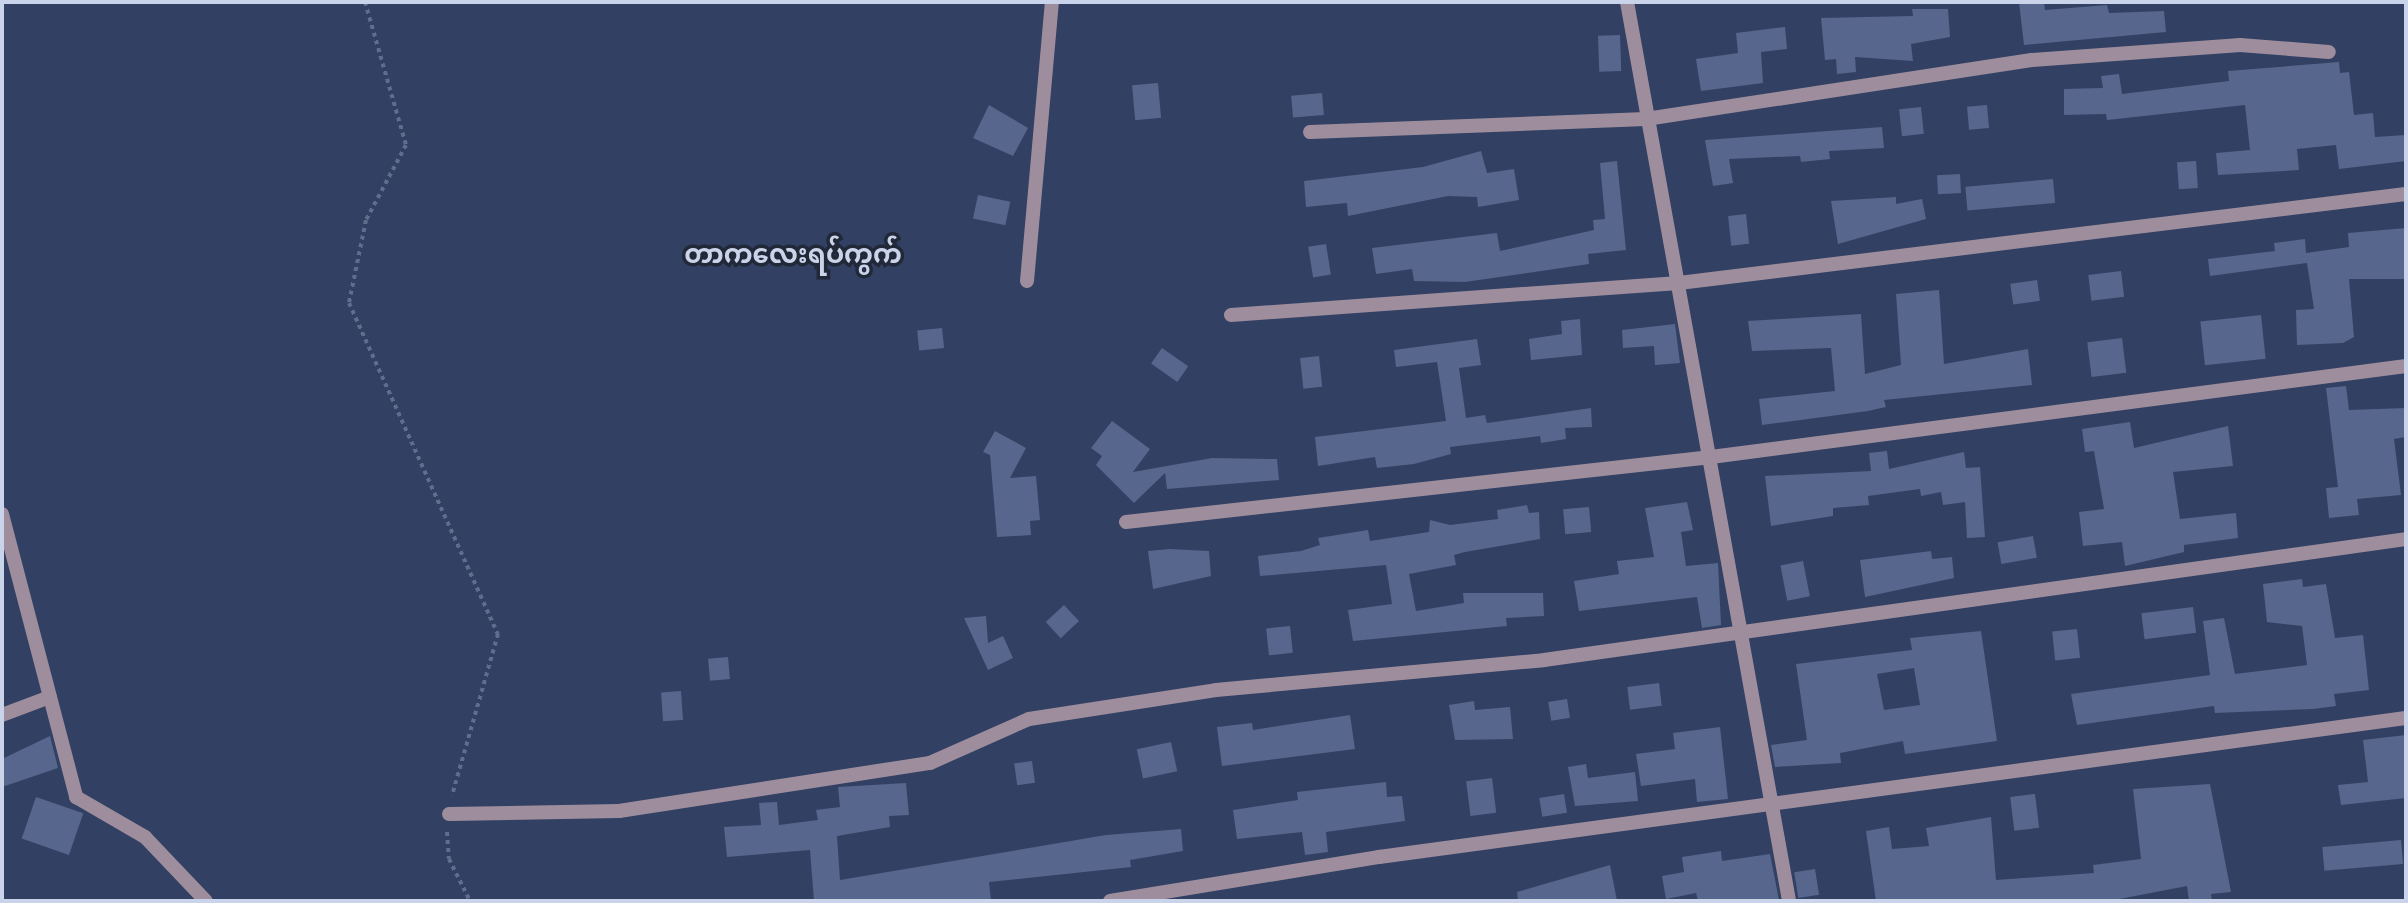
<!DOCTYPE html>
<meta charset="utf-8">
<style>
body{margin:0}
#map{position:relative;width:2408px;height:903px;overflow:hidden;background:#324063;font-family:Lato,"Noto Sans Myanmar",sans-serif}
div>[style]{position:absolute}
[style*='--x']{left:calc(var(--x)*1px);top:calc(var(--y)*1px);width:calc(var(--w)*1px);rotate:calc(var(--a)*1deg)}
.building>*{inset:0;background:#56668c;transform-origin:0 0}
.path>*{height:4px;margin-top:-2px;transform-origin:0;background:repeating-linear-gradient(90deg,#606d8c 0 4px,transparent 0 8px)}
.minor>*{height:14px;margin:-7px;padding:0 7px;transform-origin:7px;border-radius:7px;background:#9e8e9d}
span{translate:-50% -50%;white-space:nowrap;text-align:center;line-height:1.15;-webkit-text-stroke:7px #212838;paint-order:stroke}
.quarter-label{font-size:26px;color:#c9d3e9;font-weight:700}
.frame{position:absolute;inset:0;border:4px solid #c9d3e9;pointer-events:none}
</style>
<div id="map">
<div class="building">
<div style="clip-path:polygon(2019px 2px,2044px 2px,2045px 10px,2107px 5px,2109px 13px,2164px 11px,2166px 32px,2024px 45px)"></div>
<div style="clip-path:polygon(1912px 9px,1948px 9px,1950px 37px,1911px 44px,1913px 61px,1855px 57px,1856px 72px,1837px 74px,1836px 59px,1825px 60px,1821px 18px,1913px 16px)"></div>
<div style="clip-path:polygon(1785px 27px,1787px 49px,1761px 52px,1763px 83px,1701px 91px,1696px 59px,1738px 53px,1736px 33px)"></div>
<div style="left:1620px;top:35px;width:36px;height:22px;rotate:88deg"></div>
<div style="clip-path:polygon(2339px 62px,2340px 73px,2349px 72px,2354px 115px,2373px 113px,2375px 137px,2406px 135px,2406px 161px,2339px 169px,2336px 145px,2297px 149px,2299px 170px,2218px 175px,2216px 153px,2250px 150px,2245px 105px,2107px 120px,2106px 114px,2064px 115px,2064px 89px,2103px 88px,2101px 76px,2119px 74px,2122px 94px,2229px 81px,2228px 71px)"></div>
<div style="left:1158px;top:83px;width:35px;height:26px;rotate:85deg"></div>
<div style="left:1322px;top:93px;width:22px;height:31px;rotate:85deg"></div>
<div style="clip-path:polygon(989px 105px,1028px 128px,1013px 156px,973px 138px)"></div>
<div style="left:1987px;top:105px;width:23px;height:20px;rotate:85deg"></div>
<div style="left:1921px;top:107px;width:27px;height:22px;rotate:84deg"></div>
<div style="clip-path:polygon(1882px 127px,1884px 148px,1829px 151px,1830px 159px,1801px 162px,1800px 156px,1729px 159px,1733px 183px,1713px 186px,1705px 140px)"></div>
<div style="clip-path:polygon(1481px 151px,1487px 173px,1514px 169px,1519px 200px,1478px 207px,1477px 197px,1448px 196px,1348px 216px,1347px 203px,1306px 207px,1304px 181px,1423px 167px)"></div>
<div style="clip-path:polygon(1617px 161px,1626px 250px,1588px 254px,1589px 264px,1465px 282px,1414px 281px,1412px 269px,1376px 274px,1372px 248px,1497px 233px,1500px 251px,1594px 230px,1593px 220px,1605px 219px,1600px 163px)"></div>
<div style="left:2196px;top:161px;width:27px;height:19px;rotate:86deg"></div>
<div style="left:1960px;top:174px;width:19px;height:23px;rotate:87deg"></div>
<div style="left:2053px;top:179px;width:24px;height:88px;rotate:85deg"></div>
<div style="left:978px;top:195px;width:33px;height:24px;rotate:12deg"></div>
<div style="clip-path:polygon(1896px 197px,1896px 204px,1922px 199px,1926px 219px,1838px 244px,1831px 201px)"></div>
<div style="left:1746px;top:214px;width:30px;height:18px;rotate:84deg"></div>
<div style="clip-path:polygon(2406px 228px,2406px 279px,2349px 279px,2354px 337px,2343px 343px,2297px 345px,2296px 310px,2314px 309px,2307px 263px,2210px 276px,2208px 259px,2275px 251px,2274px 243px,2305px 239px,2306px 253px,2349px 247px,2348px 233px)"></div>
<div style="left:1326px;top:244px;width:31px;height:18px;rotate:81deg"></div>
<div style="left:2121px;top:271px;width:26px;height:33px;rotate:83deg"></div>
<div style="left:2037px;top:280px;width:21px;height:27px;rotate:82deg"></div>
<div style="clip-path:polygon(1939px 290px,1944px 364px,2028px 349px,2032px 385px,1884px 400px,1886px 407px,1868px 411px,1762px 425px,1759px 399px,1835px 391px,1831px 348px,1752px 351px,1748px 321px,1861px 314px,1865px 374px,1901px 365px,1896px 294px)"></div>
<div style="left:2261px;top:315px;width:44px;height:61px;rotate:84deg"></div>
<div style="clip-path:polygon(1580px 319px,1582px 355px,1531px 360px,1529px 339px,1562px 334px,1561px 321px)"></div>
<div style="clip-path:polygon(1675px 324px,1680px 363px,1655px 365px,1654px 346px,1623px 348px,1622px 330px)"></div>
<div style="left:942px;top:328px;width:20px;height:25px;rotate:84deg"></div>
<div style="left:2122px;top:338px;width:35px;height:35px;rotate:83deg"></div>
<div style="clip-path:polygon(1477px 339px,1481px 365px,1459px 368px,1466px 418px,1485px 415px,1487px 423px,1591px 408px,1592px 427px,1565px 428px,1566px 439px,1541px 443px,1540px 436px,1450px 447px,1451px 454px,1414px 464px,1377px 468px,1375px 457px,1318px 466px,1315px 437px,1446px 421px,1437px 362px,1396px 367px,1394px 350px)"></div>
<div style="left:1162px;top:348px;width:32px;height:19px;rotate:35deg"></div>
<div style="left:1319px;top:356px;width:31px;height:19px;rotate:84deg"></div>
<div style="clip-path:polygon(2346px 386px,2349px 410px,2406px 408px,2406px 437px,2394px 439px,2401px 495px,2357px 499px,2359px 515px,2329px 518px,2326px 488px,2338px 487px,2326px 388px)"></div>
<div style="clip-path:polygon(1112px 421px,1150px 449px,1133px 472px,1212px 458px,1277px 459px,1279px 480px,1167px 489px,1165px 473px,1134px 503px,1096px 465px,1102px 456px,1091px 448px)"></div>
<div style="clip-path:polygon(2130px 422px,2134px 448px,2228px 426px,2233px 466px,2173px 472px,2180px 519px,2236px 513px,2238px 538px,2184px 545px,2184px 552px,2125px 566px,2122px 542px,2083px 546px,2079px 512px,2104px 509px,2094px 451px,2085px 452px,2082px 429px)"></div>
<div style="clip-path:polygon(995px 431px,1026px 448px,1010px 478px,1036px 476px,1040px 520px,1030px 521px,1031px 535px,997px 537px,990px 455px,983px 452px)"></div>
<div style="clip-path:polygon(1887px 451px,1889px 469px,1964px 452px,1966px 468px,1980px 467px,1985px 537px,1967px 538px,1965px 502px,1943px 505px,1941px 492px,1921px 496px,1920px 489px,1868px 496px,1869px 505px,1833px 508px,1833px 516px,1771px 526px,1765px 476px,1871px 471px,1869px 453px)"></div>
<div style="clip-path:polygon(1687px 502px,1693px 530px,1681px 532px,1686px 566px,1718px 563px,1721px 625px,1702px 628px,1697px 597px,1579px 611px,1574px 581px,1619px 574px,1617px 561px,1654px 557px,1645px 508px)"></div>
<div style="clip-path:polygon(1527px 505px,1529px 513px,1539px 512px,1540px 539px,1465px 552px,1454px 555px,1456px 565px,1409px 574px,1416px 611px,1464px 603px,1463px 593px,1543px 593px,1544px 616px,1506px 618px,1507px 626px,1353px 641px,1348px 610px,1392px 604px,1386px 565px,1260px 576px,1258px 556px,1301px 551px,1320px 545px,1318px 538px,1368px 530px,1370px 541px,1429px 532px,1430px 520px,1450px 525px,1498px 519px,1497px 510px)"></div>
<div style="left:1589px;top:507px;width:25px;height:26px;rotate:85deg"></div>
<div style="left:2033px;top:536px;width:22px;height:36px;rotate:80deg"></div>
<div style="clip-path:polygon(1170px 549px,1209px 551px,1211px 576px,1153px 589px,1148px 551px)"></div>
<div style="clip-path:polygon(1931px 551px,1932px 559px,1952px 557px,1954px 578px,1865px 597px,1860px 560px)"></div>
<div style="left:1803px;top:561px;width:36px;height:23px;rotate:79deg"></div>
<div style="clip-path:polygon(2302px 579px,2303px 587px,2326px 584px,2335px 638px,2363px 635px,2369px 690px,2334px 694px,2336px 706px,2313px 709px,2215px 713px,2214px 706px,2077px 725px,2071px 694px,2210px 675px,2203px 621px,2224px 618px,2235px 674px,2307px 665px,2302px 626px,2267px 622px,2263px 584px)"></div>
<div style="left:1064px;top:605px;width:22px;height:25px;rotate:47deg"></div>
<div style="left:2193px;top:607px;width:26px;height:52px;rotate:83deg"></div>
<div style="clip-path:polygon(986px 616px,988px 643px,1003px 636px,1013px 658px,988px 670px,964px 618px)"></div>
<div style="left:1290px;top:626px;width:27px;height:24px;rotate:84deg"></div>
<div style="left:2077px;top:629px;width:29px;height:25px;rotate:84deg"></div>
<div style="clip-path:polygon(evenodd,1981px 631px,1997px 741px,1905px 754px,1903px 741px,1840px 753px,1841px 763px,1775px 767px,1771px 745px,1807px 740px,1796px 664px,1912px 650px,1910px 638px,1981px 631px,1914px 668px,1920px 705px,1884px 710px,1877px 674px,1914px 668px)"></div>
<div style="left:728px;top:657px;width:22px;height:20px;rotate:85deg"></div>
<div style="left:1659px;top:683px;width:23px;height:32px;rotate:83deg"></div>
<div style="left:681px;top:691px;width:29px;height:20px;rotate:86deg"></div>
<div style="left:1567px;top:699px;width:19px;height:19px;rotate:81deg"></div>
<div style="clip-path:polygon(1474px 701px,1475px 710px,1510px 707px,1513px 739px,1455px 740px,1449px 705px)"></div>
<div style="clip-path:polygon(1350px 715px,1355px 749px,1222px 766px,1217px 727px,1252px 723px,1253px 730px)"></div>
<div style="clip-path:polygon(1720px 727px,1728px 799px,1697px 802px,1695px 779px,1641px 786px,1636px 754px,1675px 749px,1673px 733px)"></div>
<div style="clip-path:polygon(2406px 735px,2406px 798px,2341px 805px,2338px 785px,2368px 782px,2363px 740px)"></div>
<div style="clip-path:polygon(50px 736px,58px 768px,2px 787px,2px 759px)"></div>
<div style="left:1171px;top:742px;width:30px;height:35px;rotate:78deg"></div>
<div style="left:1032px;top:761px;width:22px;height:18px;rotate:82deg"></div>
<div style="clip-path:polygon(1586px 764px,1588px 778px,1635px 772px,1638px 801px,1575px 806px,1568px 767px)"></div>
<div style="left:1492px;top:778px;width:35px;height:26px;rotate:83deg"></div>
<div style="clip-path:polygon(1386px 782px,1387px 797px,1402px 796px,1405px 821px,1326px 832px,1328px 852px,1305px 855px,1302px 832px,1237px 839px,1233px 810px,1298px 800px,1297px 792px)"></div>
<div style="clip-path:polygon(906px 783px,909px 815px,889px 816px,890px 827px,837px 836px,840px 880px,1106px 835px,1181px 829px,1183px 851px,1130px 860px,1131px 867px,989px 882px,991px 901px,814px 901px,810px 850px,727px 857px,724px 827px,761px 825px,759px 803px,777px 802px,779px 825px,818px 820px,816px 810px,840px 807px,838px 787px)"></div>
<div style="clip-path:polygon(2210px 784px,2231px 892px,2211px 894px,2212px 901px,2189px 901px,2187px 886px,2109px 901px,1876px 901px,1866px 831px,1889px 827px,1892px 849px,1929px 846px,1926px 828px,1991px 817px,1996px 880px,2094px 873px,2093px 865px,2141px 859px,2133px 789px)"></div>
<div style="left:1564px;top:794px;width:19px;height:25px;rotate:81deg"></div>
<div style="left:2035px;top:794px;width:34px;height:25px;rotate:83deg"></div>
<div style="left:36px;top:797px;width:50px;height:44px;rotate:19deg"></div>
<div style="left:2401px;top:840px;width:24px;height:79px;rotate:85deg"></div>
<div style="clip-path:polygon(1721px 851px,1722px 861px,1770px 854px,1779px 900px,1698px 901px,1696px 893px,1666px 899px,1662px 876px,1684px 872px,1682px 857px)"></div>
<div style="clip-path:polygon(1610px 865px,1617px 901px,1518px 901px,1517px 892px)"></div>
<div style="left:1815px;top:869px;width:26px;height:21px;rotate:81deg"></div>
</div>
<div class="path">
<div style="--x:365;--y:2;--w:149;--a:74"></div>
<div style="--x:406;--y:145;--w:85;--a:118.1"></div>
<div style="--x:366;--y:220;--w:85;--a:101.6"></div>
<div style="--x:349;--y:303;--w:363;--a:65.8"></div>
<div style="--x:498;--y:634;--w:168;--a:105.9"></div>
<div style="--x:447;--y:832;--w:27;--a:86"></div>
<div style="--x:449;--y:859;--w:47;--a:63.4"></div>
</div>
<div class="minor">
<div style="--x:1627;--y:2;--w:913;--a:79.78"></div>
<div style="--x:1310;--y:132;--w:336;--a:-2.2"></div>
<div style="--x:1646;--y:119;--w:390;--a:-8.7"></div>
<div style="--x:2032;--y:60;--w:209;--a:-4.1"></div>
<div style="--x:2240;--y:45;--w:89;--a:4.5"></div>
<div style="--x:1027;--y:281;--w:280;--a:-84.9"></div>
<div style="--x:1231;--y:315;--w:449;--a:-4.1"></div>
<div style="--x:1679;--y:283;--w:732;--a:-6.98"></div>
<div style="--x:2;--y:514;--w:293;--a:75.3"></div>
<div style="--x:76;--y:797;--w:80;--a:30.1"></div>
<div style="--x:145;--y:837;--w:88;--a:46.4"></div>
<div style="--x:1126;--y:522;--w:589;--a:-6.34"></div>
<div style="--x:1711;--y:457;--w:701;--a:-7.46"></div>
<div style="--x:2;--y:715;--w:51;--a:-20.6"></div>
<div style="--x:449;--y:814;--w:170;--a:-1"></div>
<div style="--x:619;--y:811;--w:315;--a:-8.8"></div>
<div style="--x:930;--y:763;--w:108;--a:-24"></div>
<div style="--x:1029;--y:719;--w:189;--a:-8.8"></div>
<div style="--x:1216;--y:690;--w:329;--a:-5.2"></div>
<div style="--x:1544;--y:660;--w:870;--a:-7.99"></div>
<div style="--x:1110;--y:901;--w:273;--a:-9.3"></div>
<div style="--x:1379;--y:857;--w:1036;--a:-7.71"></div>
</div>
<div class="quarter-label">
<span style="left:793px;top:254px">တာကလေးရပ်ကွက်</span>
</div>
<div class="frame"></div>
</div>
